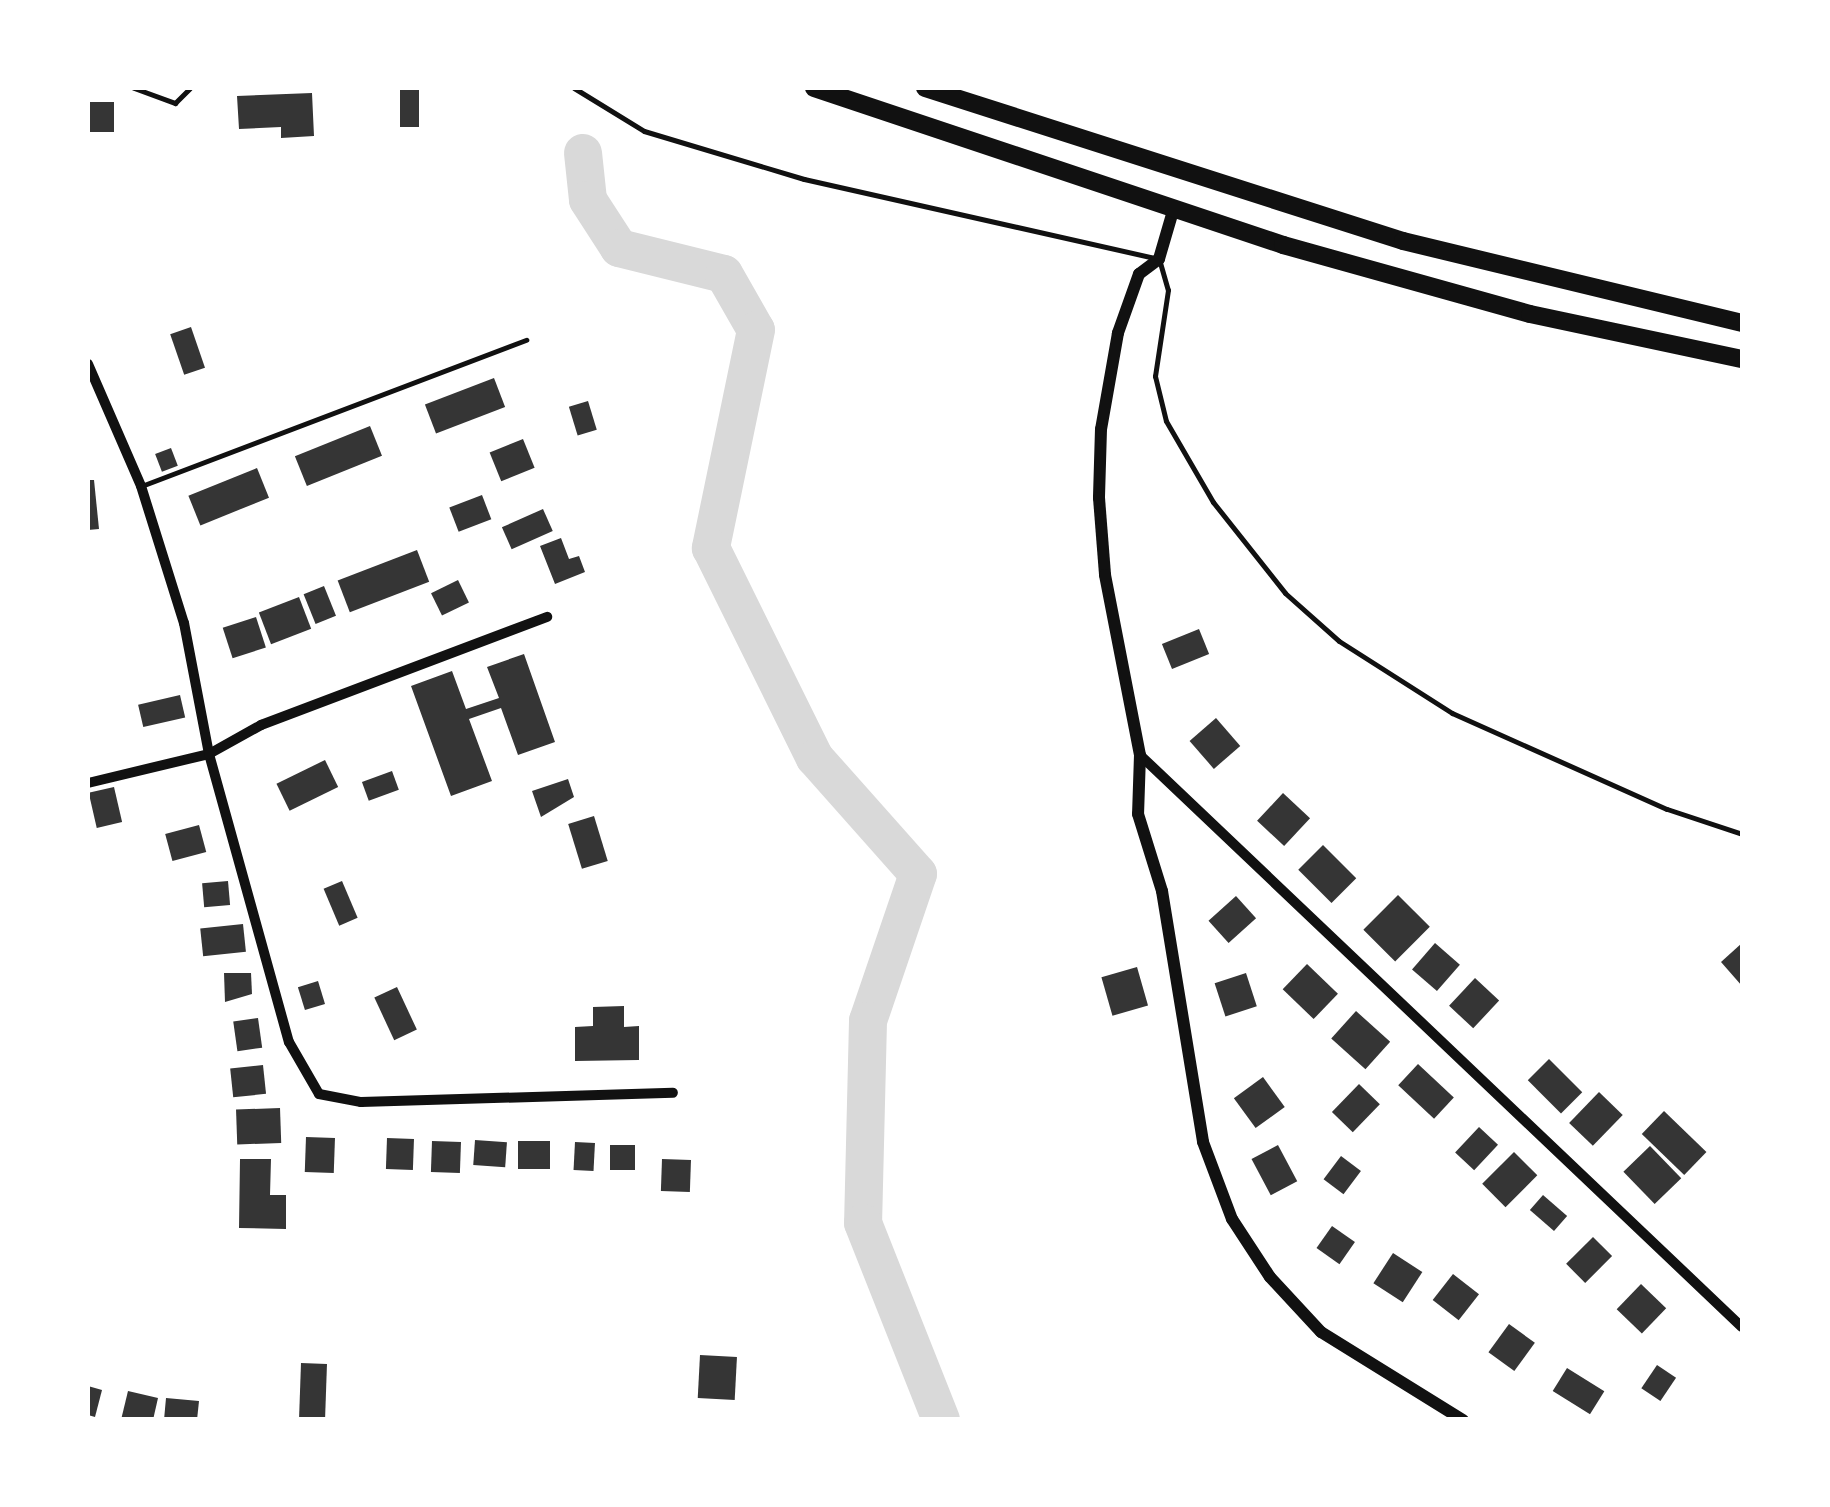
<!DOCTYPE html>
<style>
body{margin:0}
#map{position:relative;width:1830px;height:1507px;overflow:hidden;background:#fff;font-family:"Playfair Display",serif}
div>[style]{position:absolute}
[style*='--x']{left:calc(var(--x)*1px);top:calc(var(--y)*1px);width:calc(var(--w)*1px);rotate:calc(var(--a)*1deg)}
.river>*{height:38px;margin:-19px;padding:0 19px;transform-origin:19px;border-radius:19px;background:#d9d9d9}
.building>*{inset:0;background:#353535;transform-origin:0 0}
.service>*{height:5px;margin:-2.5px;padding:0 2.5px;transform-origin:2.5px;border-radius:2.5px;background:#111}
.minor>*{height:10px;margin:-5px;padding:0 5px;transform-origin:5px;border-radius:5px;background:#111}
.tertiary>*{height:12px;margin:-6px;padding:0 6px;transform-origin:6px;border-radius:6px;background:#111}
.primary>*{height:18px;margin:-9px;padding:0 9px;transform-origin:9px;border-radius:9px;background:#111}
span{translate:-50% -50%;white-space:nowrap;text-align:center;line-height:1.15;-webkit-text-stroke:9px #fff;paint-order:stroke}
.frame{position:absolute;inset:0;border:90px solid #fff;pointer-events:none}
</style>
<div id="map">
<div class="river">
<div style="--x:583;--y:153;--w:47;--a:83.9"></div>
<div style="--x:588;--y:200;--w:57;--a:57.1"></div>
<div style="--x:619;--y:248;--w:108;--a:13.9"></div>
<div style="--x:724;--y:274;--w:64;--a:60.3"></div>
<div style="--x:756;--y:330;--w:223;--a:101.7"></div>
<div style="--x:711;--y:548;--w:234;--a:63.7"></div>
<div style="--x:815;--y:758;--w:155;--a:48.4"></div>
<div style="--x:918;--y:874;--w:155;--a:108.8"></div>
<div style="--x:868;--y:1021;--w:202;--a:91.4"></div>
<div style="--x:863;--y:1223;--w:212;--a:68.4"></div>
</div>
<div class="building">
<div style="left:400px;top:88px;width:19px;height:39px"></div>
<div style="clip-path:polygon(312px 93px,314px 136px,281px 138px,281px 127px,239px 129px,237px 96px)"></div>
<div style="left:88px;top:102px;width:26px;height:30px"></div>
<div style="left:191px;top:327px;width:43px;height:22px;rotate:71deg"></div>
<div style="left:494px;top:378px;width:31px;height:74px;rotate:69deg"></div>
<div style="left:588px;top:401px;width:30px;height:20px;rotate:73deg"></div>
<div style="left:370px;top:426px;width:32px;height:81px;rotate:68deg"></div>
<div style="left:523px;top:439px;width:31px;height:36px;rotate:68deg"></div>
<div style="left:171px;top:448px;width:19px;height:17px;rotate:69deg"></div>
<div style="left:257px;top:468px;width:32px;height:74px;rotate:68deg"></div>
<div style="clip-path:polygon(88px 480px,94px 480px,99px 529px,88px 530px)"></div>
<div style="left:482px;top:495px;width:26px;height:35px;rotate:69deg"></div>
<div style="left:543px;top:509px;width:24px;height:45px;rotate:66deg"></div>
<div style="clip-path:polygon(561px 538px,569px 559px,579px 556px,585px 572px,555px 584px,540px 546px)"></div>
<div style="left:417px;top:550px;width:34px;height:85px;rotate:69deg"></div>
<div style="left:458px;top:580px;width:25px;height:30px;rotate:64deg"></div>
<div style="left:324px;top:586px;width:32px;height:22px;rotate:68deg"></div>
<div style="left:299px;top:597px;width:34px;height:43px;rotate:69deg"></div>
<div style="left:256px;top:617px;width:32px;height:35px;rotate:72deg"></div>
<div style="left:1199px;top:629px;width:27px;height:40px;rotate:68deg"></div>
<div style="clip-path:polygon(524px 654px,555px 742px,518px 755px,501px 708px,469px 719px,492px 781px,451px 796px,411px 686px,452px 671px,466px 709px,499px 698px,487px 667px)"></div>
<div style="left:180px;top:695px;width:23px;height:43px;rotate:77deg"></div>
<div style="left:1216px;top:718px;width:37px;height:35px;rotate:49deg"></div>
<div style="left:325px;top:760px;width:30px;height:54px;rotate:64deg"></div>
<div style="left:392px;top:771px;width:20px;height:32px;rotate:70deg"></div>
<div style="clip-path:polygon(568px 779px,574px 797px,541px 817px,532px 791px)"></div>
<div style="left:114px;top:787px;width:36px;height:26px;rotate:77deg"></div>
<div style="left:1283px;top:793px;width:37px;height:38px;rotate:43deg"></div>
<div style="left:594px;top:816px;width:47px;height:27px;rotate:73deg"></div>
<div style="left:199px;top:825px;width:28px;height:35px;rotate:75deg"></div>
<div style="left:1323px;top:845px;width:47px;height:35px;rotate:45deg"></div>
<div style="left:228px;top:881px;width:24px;height:26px;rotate:85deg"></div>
<div style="left:342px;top:881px;width:40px;height:20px;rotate:67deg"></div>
<div style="left:1398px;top:895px;width:45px;height:49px;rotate:45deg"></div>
<div style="left:1236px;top:896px;width:30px;height:37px;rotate:48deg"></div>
<div style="left:243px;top:924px;width:28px;height:43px;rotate:84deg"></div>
<div style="left:1435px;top:943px;width:33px;height:35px;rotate:41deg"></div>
<div style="clip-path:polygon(1742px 943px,1742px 986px,1721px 962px)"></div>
<div style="left:1307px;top:964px;width:43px;height:35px;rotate:44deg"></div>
<div style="left:1137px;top:967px;width:40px;height:37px;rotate:74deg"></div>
<div style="clip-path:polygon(224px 973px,251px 973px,252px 994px,225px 1002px)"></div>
<div style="left:1246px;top:973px;width:35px;height:33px;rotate:72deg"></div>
<div style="left:1475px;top:978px;width:33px;height:38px;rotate:43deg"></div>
<div style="left:318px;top:981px;width:24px;height:21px;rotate:73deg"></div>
<div style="left:397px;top:987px;width:47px;height:25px;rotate:65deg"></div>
<div style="clip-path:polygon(624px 1006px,624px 1027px,639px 1026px,639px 1060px,575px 1061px,575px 1027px,593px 1026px,593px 1007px)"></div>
<div style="left:1356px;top:1011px;width:46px;height:37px;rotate:42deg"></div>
<div style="left:258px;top:1018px;width:30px;height:25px;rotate:82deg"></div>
<div style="left:1549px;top:1059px;width:47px;height:30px;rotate:45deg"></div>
<div style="left:1418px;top:1064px;width:49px;height:29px;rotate:43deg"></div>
<div style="left:263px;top:1065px;width:29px;height:33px;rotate:84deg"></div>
<div style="left:1263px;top:1077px;width:37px;height:36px;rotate:54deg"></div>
<div style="left:1359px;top:1084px;width:29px;height:39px;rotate:44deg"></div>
<div style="left:1599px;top:1092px;width:33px;height:43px;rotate:44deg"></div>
<div style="left:280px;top:1108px;width:35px;height:44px;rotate:88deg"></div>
<div style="left:1664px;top:1111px;width:59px;height:32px;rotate:44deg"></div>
<div style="left:1479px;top:1127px;width:26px;height:35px;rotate:43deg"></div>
<div style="left:306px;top:1137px;width:29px;height:35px;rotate:2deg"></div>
<div style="left:387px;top:1138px;width:27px;height:31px;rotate:2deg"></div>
<div style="left:475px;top:1140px;width:32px;height:25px;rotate:4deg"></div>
<div style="left:432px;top:1141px;width:29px;height:31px;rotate:2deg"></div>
<div style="left:518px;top:1141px;width:32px;height:28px"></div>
<div style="left:575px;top:1142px;width:20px;height:28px;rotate:3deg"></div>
<div style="left:610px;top:1145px;width:25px;height:25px"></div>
<div style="left:1278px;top:1145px;width:41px;height:30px;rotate:62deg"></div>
<div style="left:1650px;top:1146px;width:45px;height:37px;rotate:46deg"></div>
<div style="left:1514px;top:1152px;width:33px;height:45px;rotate:45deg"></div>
<div style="left:1341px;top:1156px;width:25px;height:29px;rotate:37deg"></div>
<div style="clip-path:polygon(240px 1159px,271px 1159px,270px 1195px,286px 1195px,286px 1229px,239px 1228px)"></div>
<div style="left:662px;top:1159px;width:29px;height:32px;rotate:2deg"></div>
<div style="left:1543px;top:1195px;width:32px;height:20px;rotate:41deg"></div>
<div style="left:1332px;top:1226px;width:28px;height:27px;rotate:35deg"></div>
<div style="left:1593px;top:1237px;width:27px;height:38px;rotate:45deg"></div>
<div style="left:1393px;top:1253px;width:35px;height:36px;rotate:33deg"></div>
<div style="left:1453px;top:1274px;width:33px;height:33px;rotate:38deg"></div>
<div style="left:1641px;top:1284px;width:35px;height:35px;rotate:44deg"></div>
<div style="left:1509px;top:1324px;width:32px;height:35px;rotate:36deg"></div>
<div style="left:700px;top:1355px;width:37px;height:43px;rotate:3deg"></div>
<div style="left:301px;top:1363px;width:26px;height:56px;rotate:2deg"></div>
<div style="left:1657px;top:1365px;width:23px;height:28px;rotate:34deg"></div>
<div style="left:1567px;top:1368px;width:44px;height:27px;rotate:32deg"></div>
<div style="clip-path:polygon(88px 1386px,102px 1390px,95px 1417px,88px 1415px)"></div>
<div style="clip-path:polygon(128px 1391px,158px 1398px,153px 1420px,121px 1420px)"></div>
<div style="clip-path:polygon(166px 1398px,199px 1401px,197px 1420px,164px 1420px)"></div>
</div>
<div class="service">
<div style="--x:134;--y:88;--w:44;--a:20.1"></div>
<div style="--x:175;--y:103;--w:21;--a:-45"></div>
<div style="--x:574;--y:88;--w:82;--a:31.6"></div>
<div style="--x:644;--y:131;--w:167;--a:16.7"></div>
<div style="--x:804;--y:179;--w:364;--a:12.7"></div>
<div style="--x:1159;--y:259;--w:32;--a:74"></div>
<div style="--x:1168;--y:290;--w:87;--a:98.6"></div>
<div style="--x:1155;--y:376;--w:46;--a:76.3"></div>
<div style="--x:1166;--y:421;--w:94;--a:59.9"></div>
<div style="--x:1213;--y:502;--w:116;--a:51.6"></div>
<div style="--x:1285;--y:593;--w:72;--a:41.6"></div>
<div style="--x:1339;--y:641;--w:134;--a:32.5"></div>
<div style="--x:1452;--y:713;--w:235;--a:24.1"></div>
<div style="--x:1667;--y:809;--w:79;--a:18.4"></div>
<div style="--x:144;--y:485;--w:409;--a:-20.8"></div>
</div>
<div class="minor">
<div style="--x:88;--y:364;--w:133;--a:66.5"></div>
<div style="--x:141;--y:486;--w:144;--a:72.6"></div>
<div style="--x:184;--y:623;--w:133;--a:79.2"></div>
<div style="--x:209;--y:754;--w:299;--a:74.5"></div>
<div style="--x:289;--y:1042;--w:60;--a:60"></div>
<div style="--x:319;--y:1094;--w:43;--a:10.8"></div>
<div style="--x:361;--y:1102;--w:312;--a:-1.7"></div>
<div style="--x:1140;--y:755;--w:830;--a:43.54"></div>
<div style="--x:88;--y:783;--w:124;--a:-13.5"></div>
<div style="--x:209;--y:754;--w:60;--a:-29.1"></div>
<div style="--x:261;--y:725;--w:306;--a:-20.7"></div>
</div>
<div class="tertiary">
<div style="--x:1173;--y:211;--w:50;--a:106.3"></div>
<div style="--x:1159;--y:259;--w:25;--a:143"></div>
<div style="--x:1139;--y:274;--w:63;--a:109.6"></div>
<div style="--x:1118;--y:333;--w:97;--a:100"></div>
<div style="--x:1101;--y:429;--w:69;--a:91.7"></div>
<div style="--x:1099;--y:498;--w:77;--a:85.5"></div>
<div style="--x:1105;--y:575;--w:183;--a:79"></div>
<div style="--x:1140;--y:755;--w:59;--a:91.9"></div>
<div style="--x:1138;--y:814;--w:81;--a:72.7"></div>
<div style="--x:1162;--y:891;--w:254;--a:80.7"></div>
<div style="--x:1203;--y:1142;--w:82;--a:69.4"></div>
<div style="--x:1232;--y:1219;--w:69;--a:56.8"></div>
<div style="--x:1270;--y:1277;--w:75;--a:47.2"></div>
<div style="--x:1321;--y:1332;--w:167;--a:31.8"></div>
</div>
<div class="primary">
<div style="--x:814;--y:88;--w:495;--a:18.5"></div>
<div style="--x:1283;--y:245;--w:256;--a:15.6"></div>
<div style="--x:1530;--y:314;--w:217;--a:12"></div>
<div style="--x:925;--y:88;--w:502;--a:17.75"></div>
<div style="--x:1403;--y:241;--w:349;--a:13.6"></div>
</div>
<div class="frame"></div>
</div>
